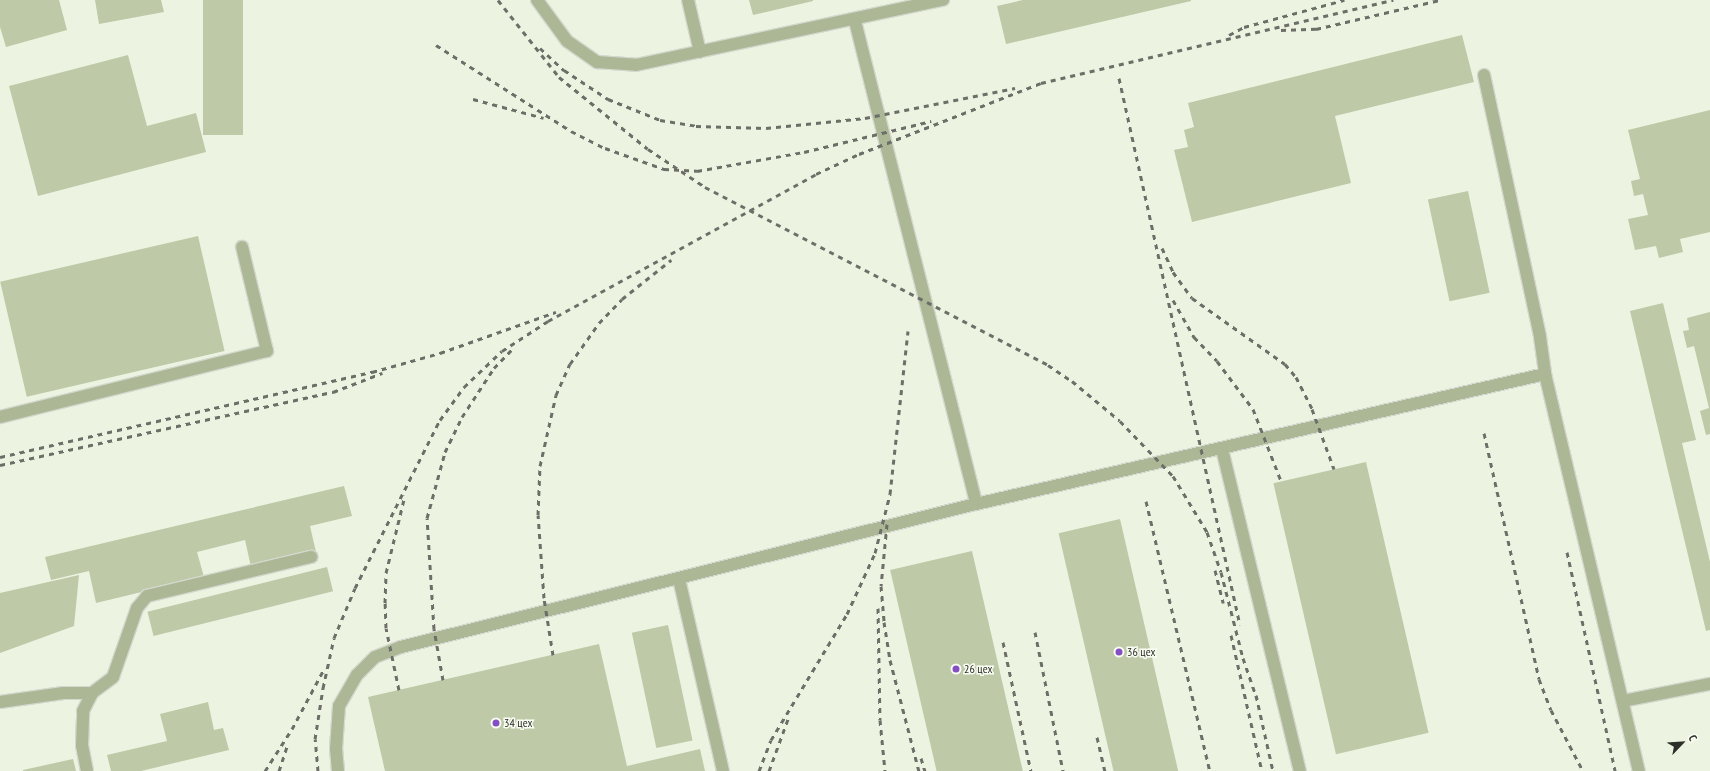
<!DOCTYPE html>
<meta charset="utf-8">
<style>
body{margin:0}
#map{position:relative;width:1710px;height:771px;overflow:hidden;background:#f9fdf2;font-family:"PT Sans Narrow",sans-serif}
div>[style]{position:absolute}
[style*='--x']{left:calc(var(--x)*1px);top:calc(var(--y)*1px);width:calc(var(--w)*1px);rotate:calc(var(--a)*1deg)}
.built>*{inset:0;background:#edf3e1;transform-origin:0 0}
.building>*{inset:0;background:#bdc9a7;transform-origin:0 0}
.roads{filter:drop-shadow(1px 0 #d4d8ce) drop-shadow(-1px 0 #d4d8ce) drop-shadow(0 1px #d4d8ce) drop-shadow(0 -1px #d4d8ce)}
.minor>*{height:12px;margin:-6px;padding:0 6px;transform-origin:6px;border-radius:6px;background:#acb795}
.rail>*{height:3px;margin-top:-1.5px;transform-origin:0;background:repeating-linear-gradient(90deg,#6c6e68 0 5px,transparent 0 10px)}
.dots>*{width:11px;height:11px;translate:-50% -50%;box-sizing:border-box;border:2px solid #f9fdf2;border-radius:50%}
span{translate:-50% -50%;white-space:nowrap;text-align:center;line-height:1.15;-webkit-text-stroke:3px #f9fdf2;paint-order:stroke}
.poi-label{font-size:12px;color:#2c2e2a}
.left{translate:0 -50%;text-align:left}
.north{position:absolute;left:1662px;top:723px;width:40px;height:40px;-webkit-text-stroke:3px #f9fdf2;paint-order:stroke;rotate:65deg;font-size:11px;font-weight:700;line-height:16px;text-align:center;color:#2c2e2a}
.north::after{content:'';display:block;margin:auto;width:14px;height:18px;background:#2c2e2a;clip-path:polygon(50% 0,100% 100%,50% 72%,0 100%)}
</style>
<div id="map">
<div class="built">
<div style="left:0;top:0;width:1710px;height:771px"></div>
</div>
<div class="building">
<div style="clip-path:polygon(0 0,59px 0,67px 30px,6px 47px,0 27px)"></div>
<div style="clip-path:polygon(95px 0,161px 0,164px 12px,99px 24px)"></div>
<div style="left:203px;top:0;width:40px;height:135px"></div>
<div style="clip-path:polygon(749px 0,813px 0,813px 1px,753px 15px)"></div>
<div style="clip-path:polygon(1023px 0,1191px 0,1191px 1px,1006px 44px,997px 6px)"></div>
<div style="clip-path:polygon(1462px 35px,1474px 82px,1335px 116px,1351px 183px,1192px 222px,1174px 150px,1188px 147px,1184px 130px,1194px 127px,1188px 103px)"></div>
<div style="clip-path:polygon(128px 55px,147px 126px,196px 113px,206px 152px,38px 196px,9px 86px)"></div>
<div style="clip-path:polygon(1710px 110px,1710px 232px,1680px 239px,1683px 252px,1659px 258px,1656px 246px,1635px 250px,1628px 219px,1648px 215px,1643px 194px,1634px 196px,1631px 181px,1640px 179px,1628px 130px)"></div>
<div style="left:1468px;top:191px;width:104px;height:41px;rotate:78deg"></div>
<div style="left:198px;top:236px;width:118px;height:203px;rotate:77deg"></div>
<div style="clip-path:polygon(1663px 303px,1696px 440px,1682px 443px,1710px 562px,1710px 630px,1706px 631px,1630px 311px)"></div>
<div style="clip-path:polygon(1710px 312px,1710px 434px,1706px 435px,1700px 411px,1709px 408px,1694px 346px,1687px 348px,1683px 331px,1689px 330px,1687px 318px)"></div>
<div style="left:1366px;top:462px;width:278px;height:95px;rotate:77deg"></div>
<div style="clip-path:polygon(344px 486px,352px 516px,310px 526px,316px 552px,251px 567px,245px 540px,197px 552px,204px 577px,96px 603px,89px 571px,51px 580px,45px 557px)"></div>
<div style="left:1120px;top:519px;width:259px;height:63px;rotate:77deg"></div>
<div style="left:972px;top:551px;width:226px;height:84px;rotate:77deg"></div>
<div style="left:327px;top:567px;width:25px;height:185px;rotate:76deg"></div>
<div style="clip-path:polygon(79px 575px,74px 626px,0 653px,0 593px)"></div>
<div style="left:668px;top:625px;width:118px;height:37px;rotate:78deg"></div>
<div style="clip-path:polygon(599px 644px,627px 766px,700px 749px,705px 771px,385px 771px,368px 697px)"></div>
<div style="clip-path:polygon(208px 702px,214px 730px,223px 728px,229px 750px,141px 771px,111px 771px,107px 755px,167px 741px,160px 714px)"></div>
<div style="clip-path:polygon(73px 759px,76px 771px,23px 771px,23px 770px)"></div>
</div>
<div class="roads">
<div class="minor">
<div style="--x:537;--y:0;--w:51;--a:53.8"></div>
<div style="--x:567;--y:41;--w:37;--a:35"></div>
<div style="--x:597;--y:62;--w:39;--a:4"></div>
<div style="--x:636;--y:65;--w:314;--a:-12"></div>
<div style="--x:688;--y:0;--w:53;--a:77"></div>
<div style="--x:855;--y:21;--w:498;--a:75.9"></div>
<div style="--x:1484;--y:75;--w:268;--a:77.9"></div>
<div style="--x:1540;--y:337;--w:37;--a:82"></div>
<div style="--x:0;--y:417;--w:275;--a:-13.9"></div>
<div style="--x:267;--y:351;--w:107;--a:-103.5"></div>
<div style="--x:1222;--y:449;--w:331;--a:76.4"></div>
<div style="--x:679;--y:579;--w:197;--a:77.1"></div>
<div style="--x:1623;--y:701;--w:89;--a:-11.1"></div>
<div style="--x:0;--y:702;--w:64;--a:-8.1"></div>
<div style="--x:63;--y:693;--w:29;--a:0"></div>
<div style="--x:87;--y:771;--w:25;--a:-101"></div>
<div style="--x:82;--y:746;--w:35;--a:-88"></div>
<div style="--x:83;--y:711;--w:20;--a:-63"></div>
<div style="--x:92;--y:693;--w:26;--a:-37"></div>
<div style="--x:113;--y:677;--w:73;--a:-70.8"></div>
<div style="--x:137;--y:608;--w:16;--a:-50"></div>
<div style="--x:147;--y:596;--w:169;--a:-13.4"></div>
<div style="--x:338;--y:771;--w:22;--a:-95"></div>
<div style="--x:336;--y:749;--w:43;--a:-86"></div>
<div style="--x:339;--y:706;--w:36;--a:-60"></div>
<div style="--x:357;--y:675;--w:25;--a:-45"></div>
<div style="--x:375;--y:657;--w:28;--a:-21"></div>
<div style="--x:401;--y:647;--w:593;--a:-13.97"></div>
<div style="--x:976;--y:504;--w:584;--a:-12.87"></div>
<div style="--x:1545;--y:374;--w:408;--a:76.7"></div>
</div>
</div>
<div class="rail">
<div style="--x:498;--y:0;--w:98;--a:51.6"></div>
<div style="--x:559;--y:77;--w:114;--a:39"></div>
<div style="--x:648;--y:149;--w:69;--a:33.7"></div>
<div style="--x:705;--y:187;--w:386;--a:27.4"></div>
<div style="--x:1048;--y:365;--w:29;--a:34"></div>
<div style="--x:1072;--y:381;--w:62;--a:39.8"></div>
<div style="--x:1120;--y:421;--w:76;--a:46.1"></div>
<div style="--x:1173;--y:476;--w:66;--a:58.7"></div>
<div style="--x:1207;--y:532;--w:42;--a:70.7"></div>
<div style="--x:1221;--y:572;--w:89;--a:75.7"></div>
<div style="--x:1243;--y:658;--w:43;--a:71.1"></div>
<div style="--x:1281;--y:30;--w:35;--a:-2"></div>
<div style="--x:1316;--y:29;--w:127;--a:-13.2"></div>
<div style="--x:1229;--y:35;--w:17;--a:-28"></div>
<div style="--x:1244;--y:27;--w:104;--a:-15.1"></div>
<div style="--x:436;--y:45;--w:160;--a:32.5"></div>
<div style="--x:571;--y:131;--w:38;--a:27"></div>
<div style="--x:605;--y:148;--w:63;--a:19.6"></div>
<div style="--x:664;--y:169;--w:33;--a:3"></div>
<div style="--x:697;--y:171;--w:109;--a:-10.1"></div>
<div style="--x:804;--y:152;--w:131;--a:-13.7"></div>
<div style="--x:540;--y:48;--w:33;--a:43"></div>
<div style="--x:564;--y:70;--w:53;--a:33.4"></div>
<div style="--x:608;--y:99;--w:56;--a:22"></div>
<div style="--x:660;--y:120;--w:36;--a:9"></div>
<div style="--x:696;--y:126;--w:70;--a:1.6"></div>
<div style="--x:766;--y:128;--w:100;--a:-5.8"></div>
<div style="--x:865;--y:118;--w:153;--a:-11.3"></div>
<div style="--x:1119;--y:78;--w:560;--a:77.53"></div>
<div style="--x:473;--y:99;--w:73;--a:15"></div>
<div style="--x:1162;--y:248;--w:26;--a:65"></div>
<div style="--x:1173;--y:272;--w:32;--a:54"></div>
<div style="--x:1192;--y:298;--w:114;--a:35.4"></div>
<div style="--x:1285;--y:364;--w:17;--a:50"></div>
<div style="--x:1296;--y:377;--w:36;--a:63"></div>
<div style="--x:1312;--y:409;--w:64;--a:69.9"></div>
<div style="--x:1173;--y:300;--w:43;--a:60.4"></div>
<div style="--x:1194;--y:337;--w:33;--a:46"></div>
<div style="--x:1217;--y:361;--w:60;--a:53.1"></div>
<div style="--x:1253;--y:409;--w:77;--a:68.7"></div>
<div style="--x:1484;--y:433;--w:252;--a:77.4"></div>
<div style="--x:1539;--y:679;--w:33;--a:69"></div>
<div style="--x:1551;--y:710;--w:69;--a:62.3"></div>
<div style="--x:0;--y:457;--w:382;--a:-12.9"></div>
<div style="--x:372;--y:372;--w:71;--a:-15.6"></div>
<div style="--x:440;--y:353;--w:123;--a:-19.5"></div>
<div style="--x:0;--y:465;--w:341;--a:-12.4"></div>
<div style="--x:333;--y:392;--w:53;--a:-21.2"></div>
<div style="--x:1146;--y:501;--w:277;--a:76.7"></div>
<div style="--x:887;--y:524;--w:62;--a:95.5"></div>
<div style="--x:881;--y:586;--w:36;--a:85"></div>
<div style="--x:884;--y:622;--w:38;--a:81"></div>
<div style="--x:890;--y:660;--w:115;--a:75.4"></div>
<div style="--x:1567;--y:552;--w:224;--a:77.6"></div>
<div style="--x:1215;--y:570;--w:34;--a:76"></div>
<div style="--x:878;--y:608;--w:112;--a:89"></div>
<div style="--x:880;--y:720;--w:51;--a:84.4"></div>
<div style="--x:1035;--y:632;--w:142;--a:78.6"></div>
<div style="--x:1231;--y:635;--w:139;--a:77.2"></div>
<div style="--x:1003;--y:642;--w:132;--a:77.8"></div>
<div style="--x:553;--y:655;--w:58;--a:-99"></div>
<div style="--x:544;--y:598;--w:83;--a:-94.1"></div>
<div style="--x:538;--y:515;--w:49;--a:-87.7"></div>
<div style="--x:540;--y:466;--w:73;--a:-77.3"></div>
<div style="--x:556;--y:395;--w:34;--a:-66"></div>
<div style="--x:570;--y:364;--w:50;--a:-54.7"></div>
<div style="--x:599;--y:323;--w:33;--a:-46"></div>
<div style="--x:622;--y:299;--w:63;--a:-38.5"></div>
<div style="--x:443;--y:680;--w:52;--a:-100"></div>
<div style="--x:434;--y:629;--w:111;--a:-93.6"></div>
<div style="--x:427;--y:518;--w:68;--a:-74.7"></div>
<div style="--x:445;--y:452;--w:39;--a:-64"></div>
<div style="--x:462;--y:417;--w:59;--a:-56.9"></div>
<div style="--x:494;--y:368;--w:28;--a:-46"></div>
<div style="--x:399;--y:690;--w:63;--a:-101.8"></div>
<div style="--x:386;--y:628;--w:25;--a:-92"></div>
<div style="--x:385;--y:603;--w:30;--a:-88"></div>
<div style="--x:386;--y:573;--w:80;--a:-76.3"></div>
<div style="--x:1256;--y:695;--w:78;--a:77.4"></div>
<div style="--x:1097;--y:737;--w:35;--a:77"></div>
<div style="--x:921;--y:758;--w:14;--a:73"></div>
<div style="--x:265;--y:771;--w:50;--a:-57.3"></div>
<div style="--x:292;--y:729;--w:68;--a:-61.9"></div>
<div style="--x:279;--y:771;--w:29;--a:-72"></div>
<div style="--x:318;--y:771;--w:32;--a:-95"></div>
<div style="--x:315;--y:739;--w:52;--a:-81.1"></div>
<div style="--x:323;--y:688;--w:51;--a:-77.6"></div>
<div style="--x:334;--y:638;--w:54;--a:-67.2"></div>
<div style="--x:355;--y:588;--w:188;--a:-63.2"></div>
<div style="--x:440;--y:420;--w:41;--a:-54"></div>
<div style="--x:464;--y:387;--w:52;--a:-43.5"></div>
<div style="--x:502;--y:351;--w:55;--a:-33.1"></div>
<div style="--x:548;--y:321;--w:306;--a:-28.7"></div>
<div style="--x:816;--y:174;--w:47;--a:-24.9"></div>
<div style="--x:859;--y:154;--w:195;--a:-21.3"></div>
<div style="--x:1041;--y:83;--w:362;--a:-13.3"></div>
<div style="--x:759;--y:771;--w:33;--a:-69"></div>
<div style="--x:771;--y:740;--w:147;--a:-58.9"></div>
<div style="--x:847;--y:614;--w:67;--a:-65.3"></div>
<div style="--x:875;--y:553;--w:61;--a:-75.7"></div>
<div style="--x:890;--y:494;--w:164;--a:-83.7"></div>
<div style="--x:769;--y:771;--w:55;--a:-69.9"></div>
</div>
<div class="dots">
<div style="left:1119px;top:652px;background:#854ec5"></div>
<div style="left:956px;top:669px;background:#854ec5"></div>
<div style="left:496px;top:723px;background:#854ec5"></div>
</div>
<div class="poi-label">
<span class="left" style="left:1127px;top:652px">36 цех</span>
<span class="left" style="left:964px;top:669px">26 цех</span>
<span class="left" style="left:504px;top:723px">34 цех</span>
</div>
<div class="north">С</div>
</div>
